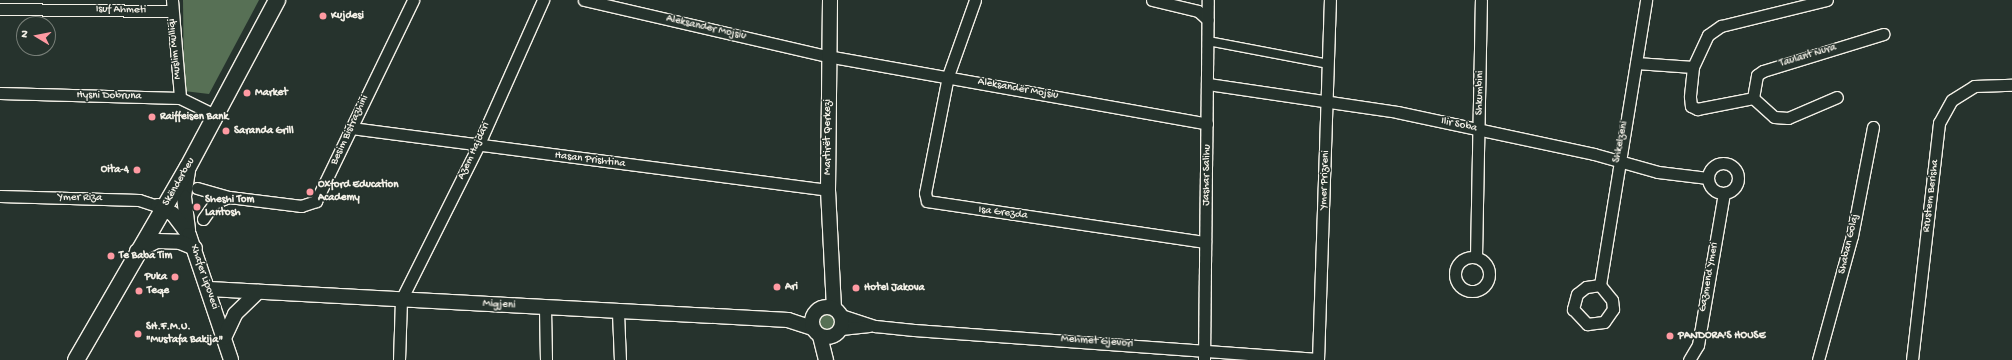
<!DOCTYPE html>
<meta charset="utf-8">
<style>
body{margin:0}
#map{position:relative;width:2012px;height:360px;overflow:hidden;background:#26332d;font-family:"Gochi Hand",sans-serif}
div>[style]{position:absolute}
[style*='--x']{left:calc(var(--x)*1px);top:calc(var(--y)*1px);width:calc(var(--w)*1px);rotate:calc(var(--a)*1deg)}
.green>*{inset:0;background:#577055}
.round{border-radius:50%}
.roads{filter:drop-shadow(1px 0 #f4f1e8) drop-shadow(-1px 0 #f4f1e8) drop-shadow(0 1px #f4f1e8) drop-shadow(0 -1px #f4f1e8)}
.pedestrian>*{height:8px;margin:-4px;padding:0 4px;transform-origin:4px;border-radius:4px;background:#26332d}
.minor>*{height:11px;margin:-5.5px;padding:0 5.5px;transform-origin:5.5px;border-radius:5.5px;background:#26332d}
.minor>.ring{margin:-5.5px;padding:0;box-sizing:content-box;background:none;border:11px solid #26332d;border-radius:50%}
.tertiary>*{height:14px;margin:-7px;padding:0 7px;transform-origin:7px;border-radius:7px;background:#26332d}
.tertiary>.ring{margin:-7px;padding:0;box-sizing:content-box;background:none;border:14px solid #26332d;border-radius:50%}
.secondary>*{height:16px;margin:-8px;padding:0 8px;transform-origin:8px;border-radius:8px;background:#26332d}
.dots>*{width:11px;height:11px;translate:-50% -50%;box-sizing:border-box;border:2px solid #26332d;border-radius:50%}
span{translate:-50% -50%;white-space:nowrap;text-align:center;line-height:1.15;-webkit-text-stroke:3px #26332d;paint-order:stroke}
.street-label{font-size:11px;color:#f4f1e8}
.poi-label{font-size:11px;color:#f4f1e8;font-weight:700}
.left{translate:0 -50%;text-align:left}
.right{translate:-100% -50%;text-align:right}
.north{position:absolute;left:16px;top:16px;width:40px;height:40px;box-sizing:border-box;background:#26332d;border:1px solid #787f78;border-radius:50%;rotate:280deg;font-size:11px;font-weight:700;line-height:16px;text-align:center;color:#f4f1e8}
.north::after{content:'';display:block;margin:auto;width:14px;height:18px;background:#ff9aa2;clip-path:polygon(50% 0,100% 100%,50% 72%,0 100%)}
</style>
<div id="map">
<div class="green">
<div style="clip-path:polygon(183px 0,259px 0,209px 94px,184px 91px)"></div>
<div class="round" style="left:818px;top:314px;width:18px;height:18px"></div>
</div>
<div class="roads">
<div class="pedestrian">
<div style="--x:1208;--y:41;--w:123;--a:10.8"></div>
</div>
<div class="minor">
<div style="--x:172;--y:0;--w:98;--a:85.3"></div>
<div style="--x:584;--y:0;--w:249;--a:13"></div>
<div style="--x:827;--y:56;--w:386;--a:10.1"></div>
<div style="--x:975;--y:0;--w:81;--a:109.6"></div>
<div style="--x:948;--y:76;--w:119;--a:101.1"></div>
<div style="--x:925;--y:193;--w:8;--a:76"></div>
<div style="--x:927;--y:201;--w:281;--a:8.4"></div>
<div style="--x:1152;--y:0;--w:47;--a:13.4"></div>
<div style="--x:1198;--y:11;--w:13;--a:42"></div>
<div style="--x:0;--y:9;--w:171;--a:0.7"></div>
<div style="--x:1636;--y:63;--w:57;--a:4"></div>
<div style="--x:1693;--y:67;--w:35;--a:-65"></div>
<div style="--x:1708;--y:35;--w:16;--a:-35"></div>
<div style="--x:1721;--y:26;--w:109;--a:-13.8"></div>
<div style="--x:1693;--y:67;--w:30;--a:96"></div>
<div style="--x:1690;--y:97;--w:9;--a:84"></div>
<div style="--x:1691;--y:106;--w:7;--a:27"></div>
<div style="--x:1697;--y:109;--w:57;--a:-11.1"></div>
<div style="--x:1753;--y:98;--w:28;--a:42"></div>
<div style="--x:1774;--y:117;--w:14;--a:4"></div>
<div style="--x:1788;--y:118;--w:53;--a:-23.2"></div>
<div style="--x:1208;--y:84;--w:191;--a:8.4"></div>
<div style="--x:1397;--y:112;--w:201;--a:12"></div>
<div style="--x:1594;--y:154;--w:66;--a:15.7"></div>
<div style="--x:1658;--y:172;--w:50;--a:6.8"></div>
<div style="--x:0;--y:93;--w:180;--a:1.6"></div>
<div style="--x:180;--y:98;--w:39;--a:26"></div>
<div style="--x:1753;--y:98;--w:23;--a:-80"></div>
<div style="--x:1757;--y:75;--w:7;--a:-34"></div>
<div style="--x:1763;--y:71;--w:126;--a:-17.1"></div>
<div style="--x:351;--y:128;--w:481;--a:7.4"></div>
<div class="ring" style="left:1708px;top:163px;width:19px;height:19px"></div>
<div style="--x:197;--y:188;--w:33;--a:16"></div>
<div style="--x:229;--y:197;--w:73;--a:7.1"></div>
<div style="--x:301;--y:206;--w:16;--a:-18"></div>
<div style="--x:316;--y:201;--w:223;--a:-64.2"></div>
<div style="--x:0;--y:196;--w:139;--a:1.6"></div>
<div style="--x:139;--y:200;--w:20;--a:18"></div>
<div style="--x:203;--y:219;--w:19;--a:-55"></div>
<div style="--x:214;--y:203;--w:16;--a:-22"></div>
<div class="ring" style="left:1455px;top:257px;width:23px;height:23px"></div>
<div style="--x:1476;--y:257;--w:257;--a:-88.9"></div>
<div style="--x:1600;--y:285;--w:14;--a:172"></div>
<div style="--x:1586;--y:287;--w:11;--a:142"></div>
<div style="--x:1577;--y:294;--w:16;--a:105"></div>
<div style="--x:1573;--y:309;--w:21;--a:47"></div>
<div style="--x:1587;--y:324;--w:17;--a:-7"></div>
<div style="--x:1604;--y:322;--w:16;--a:-55"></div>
<div style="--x:1613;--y:309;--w:9;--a:-96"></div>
<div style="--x:1612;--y:300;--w:19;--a:-129"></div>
<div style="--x:1600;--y:285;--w:289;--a:-80.8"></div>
<div style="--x:545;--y:308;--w:52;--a:88.9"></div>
<div style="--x:618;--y:313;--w:47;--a:87.6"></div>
<div style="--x:841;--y:315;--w:36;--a:18"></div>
<div style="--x:875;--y:326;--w:39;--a:6"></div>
<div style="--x:914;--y:330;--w:405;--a:4.1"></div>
<div style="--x:841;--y:329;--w:28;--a:-6"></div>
<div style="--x:399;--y:360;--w:60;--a:-88.1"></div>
<div style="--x:401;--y:300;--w:172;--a:-63.4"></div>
<div style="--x:478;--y:146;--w:160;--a:-66"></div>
<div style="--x:1204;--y:360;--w:360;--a:-89.4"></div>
<div style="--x:1318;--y:360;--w:360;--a:-88.1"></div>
<div style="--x:1689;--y:360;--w:17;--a:-59"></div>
<div style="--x:1698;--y:345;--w:154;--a:-80.3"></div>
<div style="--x:1818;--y:360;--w:129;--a:-74.7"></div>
<div style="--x:1852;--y:236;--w:111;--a:-79.1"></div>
<div style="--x:1912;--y:360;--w:239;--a:-83.5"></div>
<div style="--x:1939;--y:123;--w:26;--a:-61"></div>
<div style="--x:1952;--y:100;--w:26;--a:-32"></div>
<div style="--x:1974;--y:86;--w:38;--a:-2"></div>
</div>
<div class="tertiary">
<div style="--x:830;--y:0;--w:190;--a:90.6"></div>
<div style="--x:828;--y:190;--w:118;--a:87.1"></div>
<div style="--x:188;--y:171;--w:26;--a:99"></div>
<div style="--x:184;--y:197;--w:34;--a:83"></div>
<div style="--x:158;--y:206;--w:17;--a:28"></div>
<div style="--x:173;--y:214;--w:26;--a:53"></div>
<div style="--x:189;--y:235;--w:132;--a:71.4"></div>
<div style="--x:137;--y:251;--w:22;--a:-27"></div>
<div style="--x:157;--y:241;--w:23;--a:2"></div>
<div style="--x:180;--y:242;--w:16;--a:22"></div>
<div style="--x:209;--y:289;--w:580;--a:3.06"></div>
<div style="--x:788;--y:320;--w:26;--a:18"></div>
<div class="ring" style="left:812px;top:307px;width:16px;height:16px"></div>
<div style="--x:820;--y:336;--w:25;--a:76"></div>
<div style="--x:224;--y:338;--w:26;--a:-65"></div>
<div style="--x:235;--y:314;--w:32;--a:-44"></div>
</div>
<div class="secondary">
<div style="--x:76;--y:360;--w:223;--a:-59.9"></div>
<div style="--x:188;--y:167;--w:189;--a:-61.9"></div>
</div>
</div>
<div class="dots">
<div style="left:323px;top:16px;background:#ff9aa2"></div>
<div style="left:247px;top:93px;background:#ff9aa2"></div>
<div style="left:152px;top:117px;background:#ff9aa2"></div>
<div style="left:226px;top:131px;background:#ff9aa2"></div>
<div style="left:137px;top:170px;background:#ff9aa2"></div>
<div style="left:310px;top:192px;background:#ff9aa2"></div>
<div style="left:197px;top:207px;background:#ff9aa2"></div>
<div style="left:111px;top:256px;background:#ff9aa2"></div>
<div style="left:175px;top:277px;background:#ff9aa2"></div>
<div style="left:777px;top:287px;background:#ff9aa2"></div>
<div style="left:856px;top:288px;background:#ff9aa2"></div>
<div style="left:139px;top:291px;background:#ff9aa2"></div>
<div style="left:138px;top:334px;background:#ff9aa2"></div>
<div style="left:1670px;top:336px;background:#ff9aa2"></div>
</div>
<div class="street-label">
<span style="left:121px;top:10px;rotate:1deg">Isuf Ahmeti</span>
<span style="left:706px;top:28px;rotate:13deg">Aleksander Mojsiu</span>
<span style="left:175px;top:49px;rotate:-96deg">Muslim Mulliqi</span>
<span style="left:1808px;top:56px;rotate:-17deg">Taulant Nura</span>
<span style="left:1018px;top:89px;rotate:10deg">Aleksandër Mojsiu</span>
<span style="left:1480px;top:93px;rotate:-89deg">Shkumbini</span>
<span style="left:109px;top:96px;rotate:1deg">Hysni Dobruna</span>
<span style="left:1459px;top:125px;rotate:12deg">Ilir Soba</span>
<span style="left:350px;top:130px;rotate:-65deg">Besim Bistrazhini</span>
<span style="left:828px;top:137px;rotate:-90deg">Martirët Qerkezi</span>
<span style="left:1621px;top:142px;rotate:-79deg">Shkelzeni</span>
<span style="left:474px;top:151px;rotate:-65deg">Azem Hajdari</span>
<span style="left:590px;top:160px;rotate:7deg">Hasan Prishtina</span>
<span style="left:1207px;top:175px;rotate:-89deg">Jashar Salihu</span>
<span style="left:1325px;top:180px;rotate:-88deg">Ymer Prizreni</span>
<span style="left:179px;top:182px;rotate:-60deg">Skënderbeu</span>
<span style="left:1931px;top:196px;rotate:-83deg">Rrustem Berisha</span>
<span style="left:80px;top:198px;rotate:1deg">Ymer Riza</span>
<span style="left:1003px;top:213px;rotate:7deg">Isa Grezda</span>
<span style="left:1849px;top:244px;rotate:-77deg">Shaban Golaj</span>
<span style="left:204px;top:277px;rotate:71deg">Xhafer Lipoveci</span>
<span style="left:1709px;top:277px;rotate:-80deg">Gazmend Ymeri</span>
<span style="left:499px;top:305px;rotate:3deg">Migjeni</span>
<span style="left:1097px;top:342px;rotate:4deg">Mehmet Gjevori</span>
</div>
<div class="poi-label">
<span class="left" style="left:331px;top:16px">Kujdesi</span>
<span class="left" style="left:255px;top:93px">Market</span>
<span class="left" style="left:160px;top:117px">Raiffeisen Bank</span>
<span class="left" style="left:234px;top:131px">Saranda Grill</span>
<span class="right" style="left:129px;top:170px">Oita-4</span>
<span class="left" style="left:318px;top:192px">Oxford Education<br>Academy</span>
<span class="left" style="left:205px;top:207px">Sheshi Tom<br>Lantosh</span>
<span class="left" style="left:119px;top:256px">Te Baba Tim</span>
<span class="right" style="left:167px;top:277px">Puka</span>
<span class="left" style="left:785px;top:287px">Ari</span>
<span class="left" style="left:864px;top:288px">Hotel Jakova</span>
<span class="left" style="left:147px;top:291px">Teqe</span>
<span class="left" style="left:146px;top:334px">SH.F.M.U.<br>"Mustafa Bakija"</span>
<span class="left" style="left:1678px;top:336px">PANDORA'S HOUSE</span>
</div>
<div class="north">N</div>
</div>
